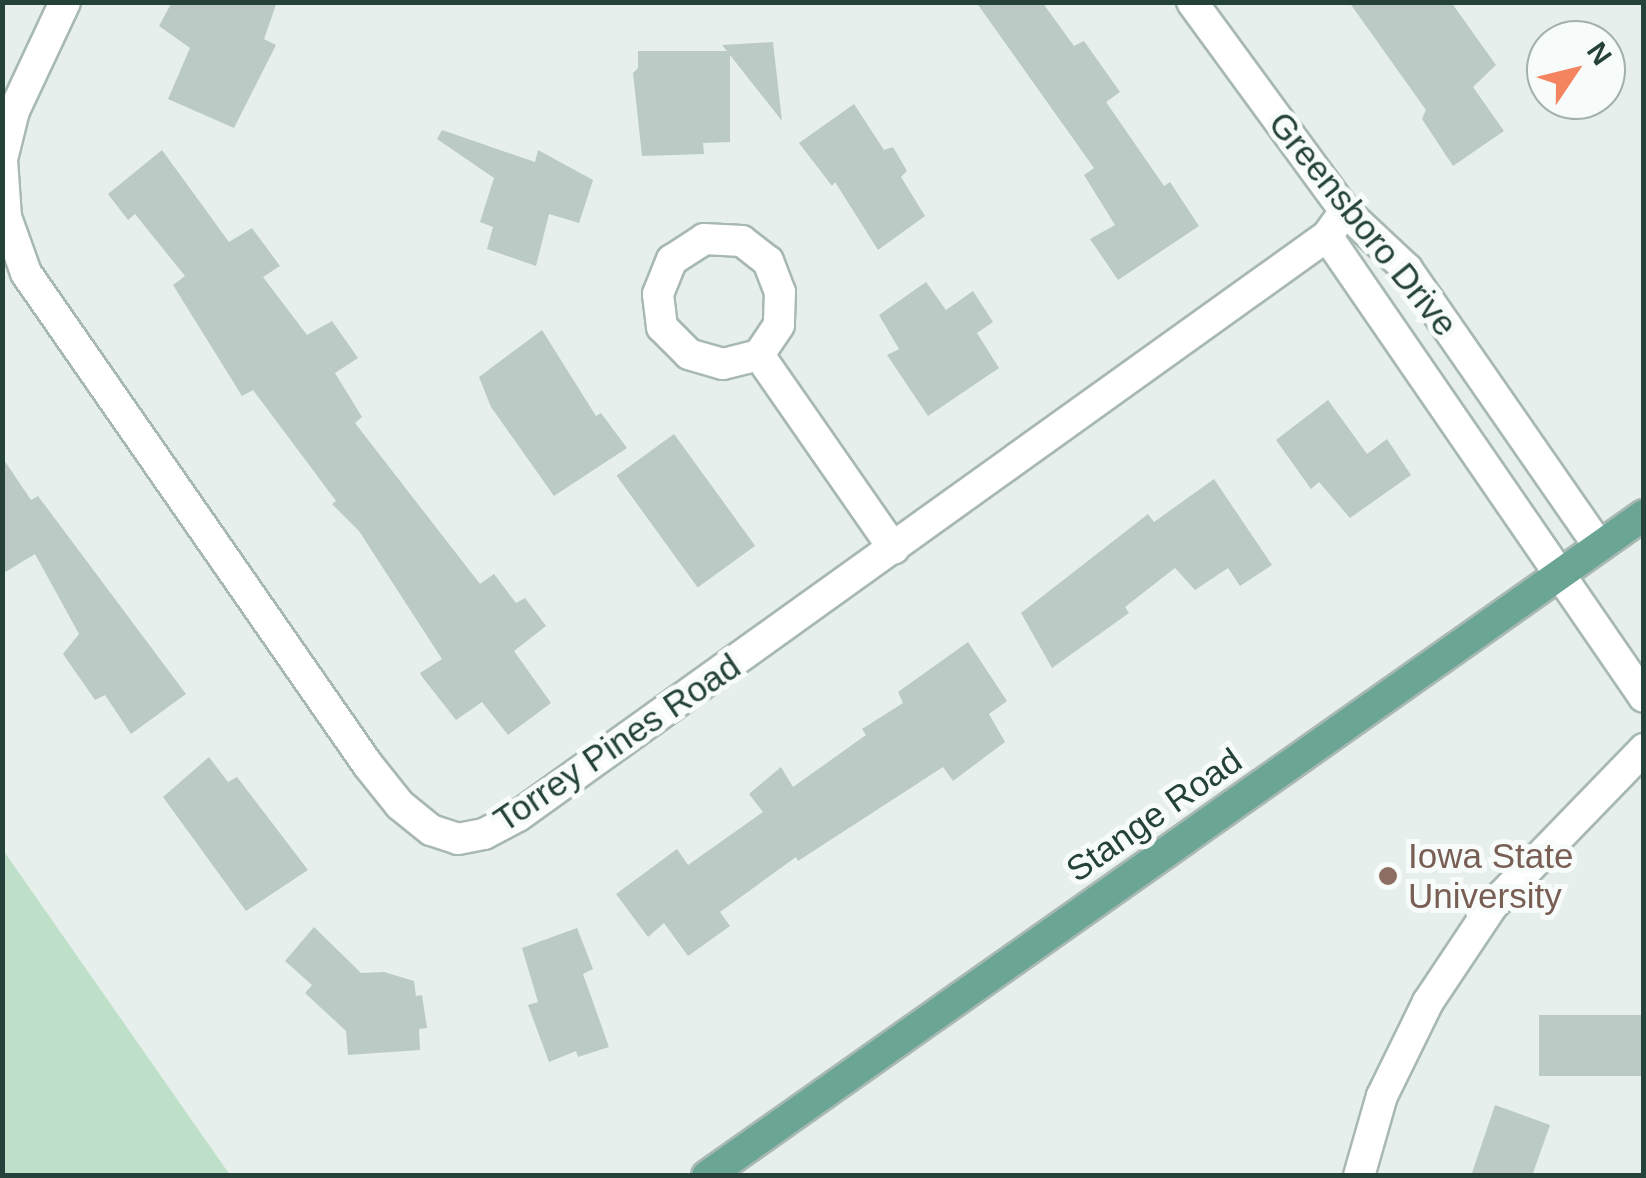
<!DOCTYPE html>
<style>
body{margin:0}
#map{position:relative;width:1646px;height:1178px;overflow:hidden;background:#e6efeb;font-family:Helvetica,sans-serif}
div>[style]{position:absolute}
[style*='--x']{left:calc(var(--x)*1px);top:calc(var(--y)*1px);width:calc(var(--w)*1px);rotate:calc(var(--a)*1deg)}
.green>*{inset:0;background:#bfe0c8}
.building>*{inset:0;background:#bbcac4;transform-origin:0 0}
.roads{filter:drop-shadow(2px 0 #a8b8b2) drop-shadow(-2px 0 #a8b8b2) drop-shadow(0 2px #a8b8b2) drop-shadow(0 -2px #a8b8b2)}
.minor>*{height:30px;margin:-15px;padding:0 15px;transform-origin:15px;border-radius:15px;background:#fff}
.major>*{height:30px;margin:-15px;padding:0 15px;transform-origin:15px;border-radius:15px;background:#6aa596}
.dots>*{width:28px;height:28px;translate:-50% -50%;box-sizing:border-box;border:5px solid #f7fbf9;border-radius:50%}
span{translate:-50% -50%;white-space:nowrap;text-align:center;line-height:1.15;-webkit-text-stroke:10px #f7fbf9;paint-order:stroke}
.street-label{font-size:35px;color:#24423a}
.education-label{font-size:35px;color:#785e54}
.left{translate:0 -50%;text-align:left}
.frame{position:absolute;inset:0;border:5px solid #24423a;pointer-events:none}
.north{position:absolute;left:1526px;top:20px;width:100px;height:100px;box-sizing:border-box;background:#f7fbf9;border:2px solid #a3b1ad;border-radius:50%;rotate:55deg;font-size:28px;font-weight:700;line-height:40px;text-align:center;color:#24423a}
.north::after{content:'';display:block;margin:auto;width:35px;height:45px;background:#f4845f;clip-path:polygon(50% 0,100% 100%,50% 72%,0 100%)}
</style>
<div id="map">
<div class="green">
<div style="clip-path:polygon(3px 850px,230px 1175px,3px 1175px)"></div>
</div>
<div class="building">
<div style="clip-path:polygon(172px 2px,277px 2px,264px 39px,276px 45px,234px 128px,168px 99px,190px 48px,159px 26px)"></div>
<div style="clip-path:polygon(976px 2px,1042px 2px,1074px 46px,1084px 41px,1120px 92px,1106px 102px,1164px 186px,1170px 182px,1199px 226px,1118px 280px,1090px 239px,1115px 225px,1084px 175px,1094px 168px)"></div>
<div style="clip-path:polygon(1349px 2px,1451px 2px,1496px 65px,1473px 87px,1504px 131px,1453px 166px,1422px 119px,1426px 110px)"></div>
<div style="clip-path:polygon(773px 42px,782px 121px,730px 55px,730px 142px,703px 143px,704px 154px,642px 156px,633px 73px,638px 68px,638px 51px,727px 51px,722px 45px)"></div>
<div style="clip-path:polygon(854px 104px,884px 150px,893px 147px,907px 171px,901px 177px,925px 216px,878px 250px,835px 182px,832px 186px,799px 143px)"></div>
<div style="clip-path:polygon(442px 130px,535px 162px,538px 150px,593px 180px,579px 223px,549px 214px,536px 266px,487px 249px,493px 227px,480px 222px,494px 178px,437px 139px)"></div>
<div style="clip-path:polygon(162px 150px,229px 242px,252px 228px,280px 266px,263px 277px,307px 335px,332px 321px,358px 358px,335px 373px,362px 417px,355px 423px,480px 584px,494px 574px,516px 603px,525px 598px,546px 626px,514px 651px,551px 703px,508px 735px,482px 702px,456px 720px,423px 678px,420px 673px,442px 659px,359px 531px,332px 504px,336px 501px,253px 390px,242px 396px,173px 285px,185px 276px,135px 214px,128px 220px,108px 194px)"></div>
<div style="clip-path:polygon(926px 282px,946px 310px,973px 291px,993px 322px,977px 333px,999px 368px,928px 416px,887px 355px,899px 349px,879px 315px)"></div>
<div style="clip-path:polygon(542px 330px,596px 416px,601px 413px,627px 448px,554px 496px,491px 407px,479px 377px)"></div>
<div style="clip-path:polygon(1328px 400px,1367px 454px,1387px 439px,1411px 475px,1350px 518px,1319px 482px,1311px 489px,1276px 440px)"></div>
<div style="left:674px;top:434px;width:138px;height:71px;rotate:54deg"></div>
<div style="clip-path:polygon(2px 457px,31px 500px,38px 496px,186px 694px,131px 734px,105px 695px,95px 700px,63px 654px,79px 634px,35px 554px,2px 574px)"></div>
<div style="clip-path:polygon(1214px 479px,1272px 565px,1240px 586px,1228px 568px,1195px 590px,1175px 568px,1125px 607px,1129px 613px,1052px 668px,1021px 613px,1148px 514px,1154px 522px)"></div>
<div style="clip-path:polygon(968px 642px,1007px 701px,989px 714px,1005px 742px,953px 781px,943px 767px,798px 861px,796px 857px,720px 912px,730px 926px,688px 956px,664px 923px,648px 937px,616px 894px,677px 849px,688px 865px,763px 812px,749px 794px,781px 767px,793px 787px,866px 735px,862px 729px,903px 703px,898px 692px)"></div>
<div style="clip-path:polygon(209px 757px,228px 782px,237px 777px,308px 870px,246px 911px,163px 797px)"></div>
<div style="clip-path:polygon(314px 927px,361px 973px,384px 972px,414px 981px,416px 996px,422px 995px,427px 1028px,419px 1029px,420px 1050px,348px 1055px,346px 1031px,305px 993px,312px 985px,285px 961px)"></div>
<div style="clip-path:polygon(577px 928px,593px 969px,583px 974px,609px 1047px,578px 1057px,576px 1051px,549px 1062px,528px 1005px,538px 1002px,522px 948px)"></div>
<div style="left:1644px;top:1015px;width:61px;height:105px;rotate:90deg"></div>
<div style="clip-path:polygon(1495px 1105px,1550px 1125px,1532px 1176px,1471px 1176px)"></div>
</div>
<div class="roads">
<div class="minor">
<div style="--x:1192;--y:2;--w:259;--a:53.8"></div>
<div style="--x:1345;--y:211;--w:85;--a:43.1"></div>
<div style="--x:1407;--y:269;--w:337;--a:55.3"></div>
<div style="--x:2;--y:159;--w:49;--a:-76"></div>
<div style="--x:14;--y:111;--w:120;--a:-64.9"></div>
<div style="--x:2;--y:160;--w:57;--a:86"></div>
<div style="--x:6;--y:217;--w:59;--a:70.3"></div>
<div style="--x:26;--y:273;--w:599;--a:55.2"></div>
<div style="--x:368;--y:765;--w:51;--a:51.3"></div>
<div style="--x:400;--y:805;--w:40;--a:39"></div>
<div style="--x:431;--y:830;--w:28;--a:18"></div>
<div style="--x:458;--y:839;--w:26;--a:-11"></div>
<div style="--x:484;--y:834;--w:38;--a:-28"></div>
<div style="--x:518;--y:816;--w:995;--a:-35.64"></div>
<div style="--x:1327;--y:236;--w:31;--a:-54"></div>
<div style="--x:1327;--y:236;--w:559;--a:55.49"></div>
<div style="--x:704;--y:239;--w:38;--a:3"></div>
<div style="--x:742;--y:241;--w:33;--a:38"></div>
<div style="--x:768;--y:261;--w:33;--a:69"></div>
<div style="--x:780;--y:292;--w:33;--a:92"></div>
<div style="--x:779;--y:325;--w:36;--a:124"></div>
<div style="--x:759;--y:355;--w:37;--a:166"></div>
<div style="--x:723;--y:364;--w:35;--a:-164"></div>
<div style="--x:689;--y:354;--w:38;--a:-135"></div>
<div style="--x:662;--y:327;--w:33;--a:-97"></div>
<div style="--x:658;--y:294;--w:37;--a:-68"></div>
<div style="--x:672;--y:260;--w:38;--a:-33"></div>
<div style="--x:759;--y:355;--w:236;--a:55.2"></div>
<div style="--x:1359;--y:1176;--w:83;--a:-74"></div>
<div style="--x:1382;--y:1096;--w:105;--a:-63.9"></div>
<div style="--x:1428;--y:1002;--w:115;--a:-56.3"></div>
<div style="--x:1492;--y:906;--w:219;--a:-45.9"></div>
</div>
<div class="major">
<div style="--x:707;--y:1176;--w:1147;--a:-35.2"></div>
</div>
</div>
<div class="dots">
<div style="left:1388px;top:876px;background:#8d6e63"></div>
</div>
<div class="street-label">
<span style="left:1363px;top:224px;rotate:51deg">Greensboro Drive</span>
<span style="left:617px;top:743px;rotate:-34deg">Torrey Pines Road</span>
<span style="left:1154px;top:815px;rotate:-35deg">Stange Road</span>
</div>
<div class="education-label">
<span class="left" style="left:1408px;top:876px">Iowa State<br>University</span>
</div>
<div class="frame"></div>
<div class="north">N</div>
</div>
